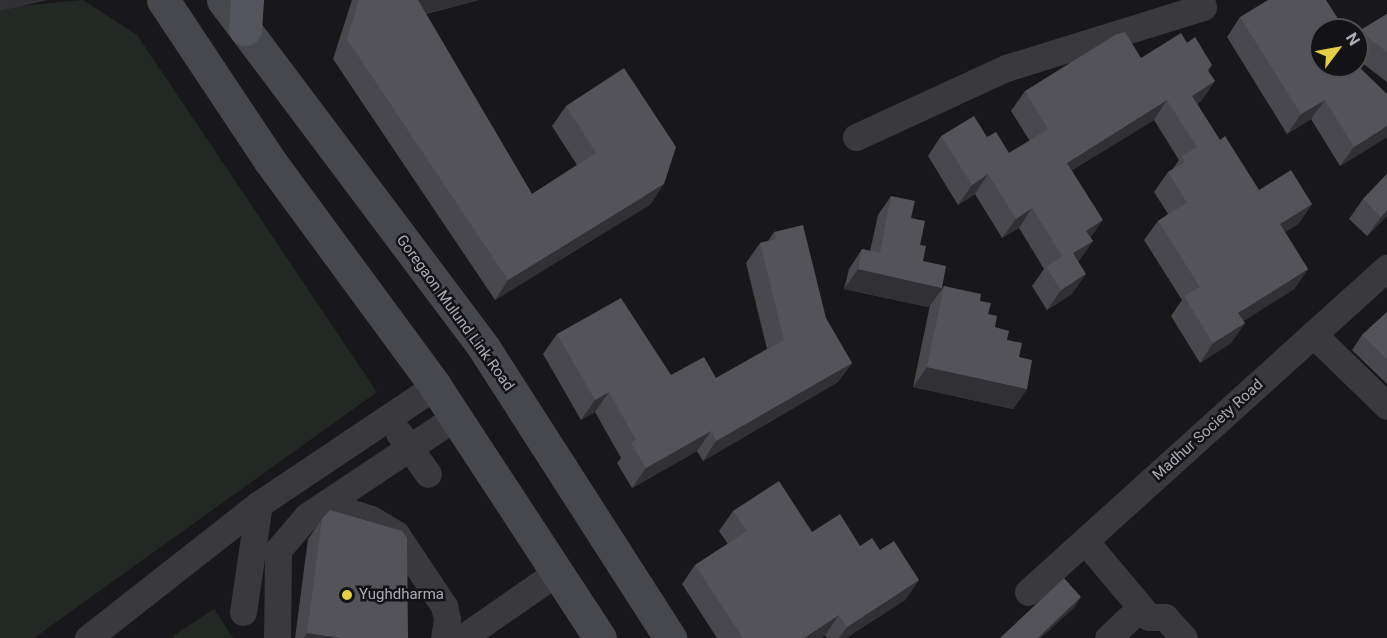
<!DOCTYPE html>
<style>
body{margin:0}
#map{position:relative;width:1387px;height:638px;overflow:hidden;background:#181719;font-family:Roboto,sans-serif}
div>[style]{position:absolute}
[style*='--x']{left:calc(var(--x)*1px);top:calc(var(--y)*1px);width:calc(var(--w)*1px);rotate:calc(var(--a)*1deg)}
.green>*{inset:0;background:#222924}
.minor>*{height:27px;margin:-13.5px;padding:0 13.5px;transform-origin:13.5px;border-radius:13.5px;background:#39393e}
.secondary>*{height:33px;margin:-16.5px;padding:0 16.5px;transform-origin:16.5px;border-radius:16.5px;background:#47474e}
.primary>*{height:33px;margin:-16.5px;padding:0 16.5px;transform-origin:16.5px;border-radius:16.5px;background:#55555d}
.wall>*{inset:0;background:#49484e}
.shaded-wall>*{inset:0;background:#313034}
.building>*{inset:0;background:#545359}
.dots>*{width:16px;height:16px;translate:-50% -50%;box-sizing:border-box;border:3px solid #131214;border-radius:50%}
span{translate:-50% -50%;white-space:nowrap;text-align:center;line-height:1.15;-webkit-text-stroke:5px #131214;paint-order:stroke}
.street-label{font-size:15px;color:#abacb8}
.poi-label{font-size:15px;color:#abacb8}
.left{translate:0 -50%;text-align:left}
.north{position:absolute;left:1309px;top:18px;width:60px;height:60px;box-sizing:border-box;background:#131214;border:2px solid #505056;border-radius:50%;rotate:58deg;font-size:16px;font-weight:700;line-height:24px;text-align:center;color:#abacb8}
.north::after{content:'';display:block;margin:auto;width:21px;height:27px;background:#e4ce45;clip-path:polygon(50% 0,100% 100%,50% 72%,0 100%)}
</style>
<div id="map">
<div class="green">
<div style="clip-path:polygon(83px 0,137px 35px,377px 392px,34px 638px,0 638px,0 8px)"></div>
<div style="clip-path:polygon(214px 609px,233px 638px,175px 638px,173px 636px)"></div>
</div>
<div class="minor">
<div style="--x:856;--y:137;--w:165;--a:-24.7"></div>
<div style="--x:1006;--y:68;--w:206;--a:-17.2"></div>
<div style="--x:1203;--y:7;--w:7;--a:-106"></div>
<div style="--x:1313;--y:334;--w:103;--a:44.2"></div>
<div style="--x:399;--y:433;--w:50;--a:54.7"></div>
<div style="--x:325;--y:504;--w:48;--a:18.1"></div>
<div style="--x:371;--y:519;--w:29;--a:31"></div>
<div style="--x:396;--y:534;--w:87;--a:56.3"></div>
<div style="--x:444;--y:606;--w:13;--a:77"></div>
<div style="--x:447;--y:619;--w:19;--a:99"></div>
<div style="--x:1085;--y:541;--w:99;--a:49.9"></div>
<div style="--x:1149;--y:617;--w:16;--a:0"></div>
<div style="--x:1165;--y:617;--w:28;--a:48"></div>
<div style="--x:1028;--y:592;--w:484;--a:-42.1"></div>
<div style="--x:243;--y:612;--w:109;--a:-81.6"></div>
<div style="--x:88;--y:638;--w:217;--a:-38.1"></div>
<div style="--x:259;--y:504;--w:212;--a:-33.8"></div>
<div style="--x:277;--y:638;--w:88;--a:-89.3"></div>
<div style="--x:278;--y:550;--w:45;--a:-49.5"></div>
<div style="--x:307;--y:516;--w:177;--a:-33.7"></div>
<div style="--x:462;--y:638;--w:114;--a:-34.7"></div>
<div style="--x:1108;--y:638;--w:44;--a:-43.2"></div>
</div>
<div class="secondary">
<div style="--x:163;--y:0;--w:193;--a:56.4"></div>
<div style="--x:270;--y:161;--w:279;--a:53.7"></div>
<div style="--x:435;--y:386;--w:301;--a:56.8"></div>
<div style="--x:223;--y:0;--w:435;--a:53.1"></div>
<div style="--x:484;--y:348;--w:345;--a:57.3"></div>
</div>
<div class="primary">
<div style="--x:245;--y:29;--w:29;--a:-86"></div>
</div>
<div class="wall">
<div style="clip-path:polygon(352px 0,479px 0,426px 14px,532px 194px,577px 165px,552px 126px,566px 106px,651px 204px,495px 300px,333px 59px)"></div>
<div style="clip-path:polygon(1387px 14px,1387px 82px,1357px 59px,1357px 34px,1359px 31px)"></div>
<div style="clip-path:polygon(1240px 17px,1321px 30px,1387px 137px,1340px 166px,1311px 119px,1287px 134px,1227px 37px)"></div>
<div style="clip-path:polygon(1187px 43px,1212px 65px,1208px 71px,1215px 81px,1201px 101px,1197px 104px,1220px 140px,1259px 190px,1312px 204px,1298px 224px,1285px 232px,1308px 269px,1294px 289px,1243px 321px,1245px 323px,1231px 343px,1200px 363px,1171px 316px,1182px 300px,1144px 240px,1158px 221px,1168px 214px,1154px 192px,1168px 172px,1172px 170px,1179px 160px,1154px 120px,1072px 170px,1091px 238px,1093px 241px,1078px 261px,1072px 294px,1047px 310px,1032px 286px,1044px 269px,1019px 228px,1002px 238px,975px 194px,958px 205px,928px 156px,941px 136px,1009px 153px,1030px 141px,1011px 111px,1025px 91px,1141px 58px)"></div>
<div style="clip-path:polygon(1387px 174px,1387px 216px,1367px 236px,1349px 219px,1363px 199px)"></div>
<div style="clip-path:polygon(891px 196px,911px 218px,920px 245px,923px 261px,942px 288px,928px 307px,844px 289px,849px 269px,862px 249px,870px 251px,878px 215px)"></div>
<div style="clip-path:polygon(774px 232px,852px 363px,838px 382px,703px 461px,697px 451px,632px 488px,617px 463px,621px 458px,595px 412px,581px 420px,543px 354px,557px 334px,671px 375px,716px 378px,767px 349px,746px 263px,760px 243px,768px 241px)"></div>
<div style="clip-path:polygon(944px 286px,980px 301px,988px 314px,995px 327px,1007px 340px,1027px 389px,1013px 409px,913px 387px,930px 305px)"></div>
<div style="clip-path:polygon(1387px 312px,1387px 384px,1352px 350px,1362px 335px)"></div>
<div style="clip-path:polygon(733px 511px,812px 532px,860px 546px,880px 550px,919px 580px,905px 600px,846px 638px,827px 638px,825px 635px,821px 638px,717px 638px,682px 584px,695px 565px,728px 544px,719px 531px)"></div>
<div style="clip-path:polygon(322px 519px,408px 638px,295px 638px,308px 539px)"></div>
</div>
<div class="shaded-wall">
<div style="clip-path:polygon(0 0,48px 0,0 11px)"></div>
<div style="clip-path:polygon(417px 0,479px 0,404px 19px)"></div>
<div style="clip-path:polygon(1215px 81px,1201px 101px,1178px 115px,1192px 96px)"></div>
<div style="clip-path:polygon(1167px 100px,1154px 120px,1053px 182px,1067px 163px)"></div>
<div style="clip-path:polygon(1325px 100px,1311px 119px,1287px 134px,1301px 114px)"></div>
<div style="clip-path:polygon(1387px 126px,1387px 137px,1340px 166px,1354px 147px)"></div>
<div style="clip-path:polygon(988px 174px,975px 194px,958px 205px,972px 185px)"></div>
<div style="clip-path:polygon(664px 184px,651px 204px,495px 300px,508px 280px)"></div>
<div style="clip-path:polygon(1312px 204px,1298px 224px,1266px 244px,1280px 224px)"></div>
<div style="clip-path:polygon(1032px 208px,1019px 228px,1002px 238px,1016px 219px)"></div>
<div style="clip-path:polygon(1387px 210px,1387px 216px,1367px 236px,1381px 217px)"></div>
<div style="clip-path:polygon(1103px 220px,1089px 240px,1086px 231px)"></div>
<div style="clip-path:polygon(1093px 241px,1079px 261px,1059px 273px,1073px 253px)"></div>
<div style="clip-path:polygon(858px 269px,942px 288px,928px 307px,844px 289px)"></div>
<div style="clip-path:polygon(1308px 269px,1294px 289px,1225px 333px,1238px 313px)"></div>
<div style="clip-path:polygon(1086px 274px,1072px 294px,1047px 310px,1061px 290px)"></div>
<div style="clip-path:polygon(1245px 323px,1231px 343px,1200px 363px,1213px 343px)"></div>
<div style="clip-path:polygon(852px 363px,838px 382px,703px 461px,716px 441px)"></div>
<div style="clip-path:polygon(927px 367px,1027px 389px,1013px 409px,913px 387px)"></div>
<div style="clip-path:polygon(609px 392px,595px 412px,581px 420px,595px 400px)"></div>
<div style="clip-path:polygon(711px 431px,697px 451px,632px 488px,646px 468px)"></div>
<div style="clip-path:polygon(919px 580px,905px 600px,846px 638px,839px 638px,847px 627px)"></div>
<div style="clip-path:polygon(1081px 597px,1075px 607px,1041px 638px,1038px 638px)"></div>
<div style="clip-path:polygon(839px 615px,825px 635px,821px 638px,804px 638px)"></div>
<div style="clip-path:polygon(307px 633px,342px 638px,304px 638px)"></div>
</div>
<div class="building">
<div style="clip-path:polygon(359px 0,418px 0,532px 194px,596px 153px,566px 106px,624px 68px,676px 147px,664px 184px,508px 280px,347px 39px)"></div>
<div style="clip-path:polygon(1268px 0,1326px 0,1342px 25px,1338px 30px,1321px 30px,1321px 66px,1357px 65px,1387px 94px,1387px 126px,1354px 147px,1325px 100px,1301px 114px,1240px 17px)"></div>
<div style="clip-path:polygon(1387px 14px,1387px 52px,1359px 31px)"></div>
<div style="clip-path:polygon(1125px 32px,1141px 58px,1181px 33px,1187px 43px,1195px 37px,1212px 65px,1207px 69px,1215px 81px,1192px 96px,1220px 140px,1225px 136px,1259px 190px,1291px 170px,1312px 204px,1280px 224px,1308px 269px,1238px 313px,1245px 323px,1213px 343px,1184px 296px,1200px 287px,1158px 221px,1187px 203px,1168px 172px,1185px 162px,1182px 156px,1197px 147px,1167px 100px,1067px 163px,1103px 220px,1086px 231px,1093px 241px,1073px 253px,1086px 274px,1061px 290px,1046px 267px,1062px 256px,1032px 208px,1016px 219px,988px 174px,972px 185px,941px 136px,974px 116px,987px 137px,996px 132px,1009px 153px,1048px 129px,1025px 91px,1115px 35px)"></div>
<div style="clip-path:polygon(1387px 174px,1387px 210px,1381px 217px,1363px 199px)"></div>
<div style="clip-path:polygon(891px 196px,915px 201px,911px 218px,925px 221px,920px 245px,926px 246px,923px 261px,946px 266px,942px 288px,858px 269px,862px 249px,880px 253px)"></div>
<div style="clip-path:polygon(803px 225px,826px 318px,852px 363px,716px 441px,711px 431px,646px 468px,631px 443px,636px 440px,609px 392px,595px 400px,557px 334px,621px 298px,671px 375px,704px 357px,716px 378px,784px 340px,760px 243px,776px 239px,774px 232px)"></div>
<div style="clip-path:polygon(944px 286px,981px 294px,980px 301px,991px 303px,988px 314px,997px 316px,995px 327px,1009px 331px,1007px 340px,1022px 343px,1019px 357px,1032px 360px,1027px 389px,927px 367px)"></div>
<div style="clip-path:polygon(1387px 312px,1387px 359px,1362px 335px)"></div>
<div style="clip-path:polygon(779px 481px,812px 532px,840px 514px,860px 546px,872px 538px,880px 550px,894px 541px,919px 580px,847px 627px,839px 615px,804px 638px,743px 638px,695px 565px,747px 531px,733px 511px)"></div>
<div style="clip-path:polygon(330px 510px,402px 531px,407px 538px,408px 638px,342px 638px,307px 633px,322px 519px)"></div>
<div style="clip-path:polygon(1064px 578px,1081px 597px,1038px 638px,1000px 638px)"></div>
</div>
<div class="dots">
<div style="left:347px;top:595px;background:#e4ce45"></div>
</div>
<div class="street-label">
<span style="left:455px;top:313px;rotate:54deg">Goregaon Mulund Link Road</span>
<span style="left:1208px;top:430px;rotate:-42deg">Madhur Society Road</span>
</div>
<div class="poi-label">
<span class="left" style="left:359px;top:595px">Yughdharma</span>
</div>
<div class="north">N</div>
</div>
